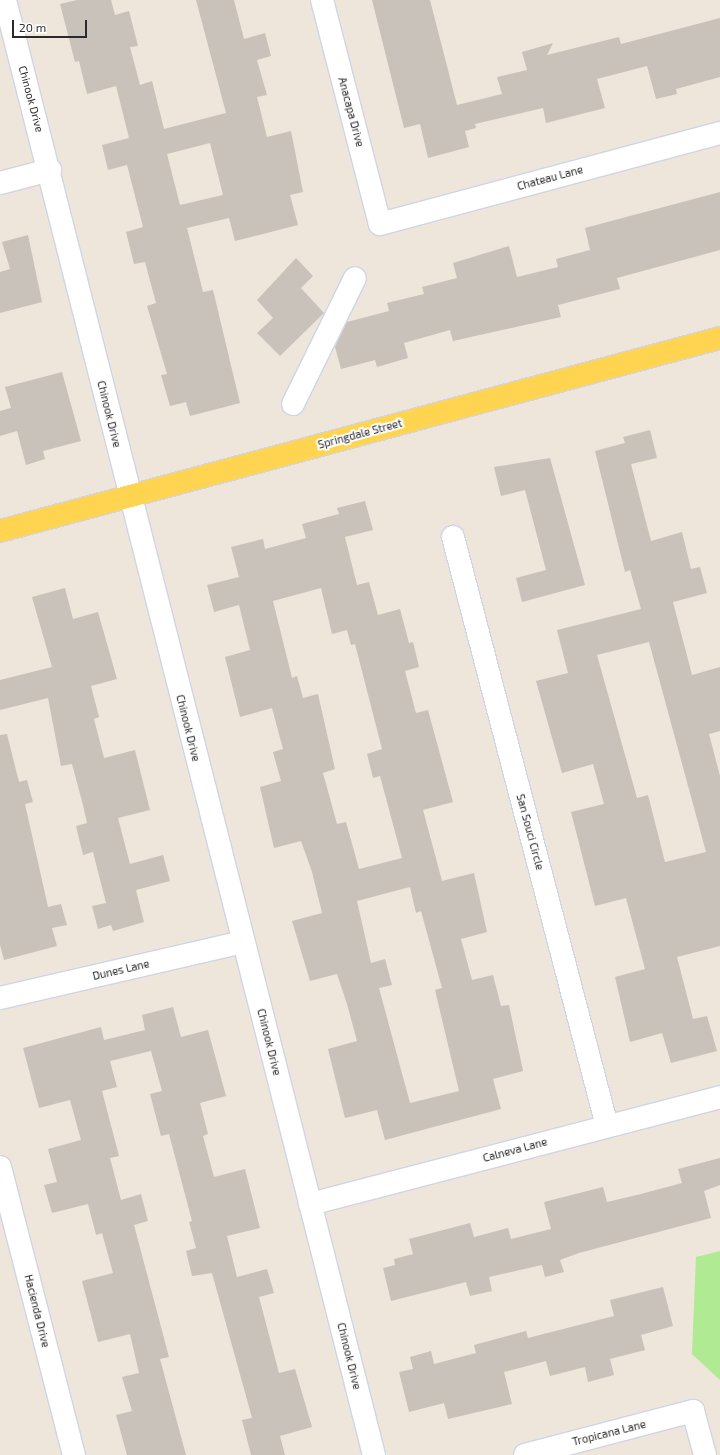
<!DOCTYPE html>
<style>
body{margin:0}
#map{position:relative;width:720px;height:1455px;overflow:hidden;background:#eee5db;font-family:"Exo 2",sans-serif}
div>[style]{position:absolute}
[style*='--x']{left:calc(var(--x)*1px);top:calc(var(--y)*1px);width:calc(var(--w)*1px);rotate:calc(var(--a)*1deg)}
.green>*{inset:0;background:#b0ea92}
.building>*{inset:0;background:#c9c2ba}
.roads{filter:drop-shadow(1px 0 #d0d4e5) drop-shadow(-1px 0 #d0d4e5) drop-shadow(0 1px #d0d4e5) drop-shadow(0 -1px #d0d4e5)}
.minor>*{height:22px;margin:-11px;padding:0 11px;transform-origin:11px;border-radius:11px;background:#fff}
.major>*{height:22px;margin:-11px;padding:0 11px;transform-origin:11px;border-radius:11px;background:#fed450}
span{translate:-50% -50%;white-space:nowrap;text-align:center;line-height:1.15;-webkit-text-stroke:4px #fff;paint-order:stroke}
.street-label{font-size:11px;color:#2a2a2a}
.scale{position:absolute;left:12px;top:20px;width:75px;height:18px;box-sizing:border-box;border:2px solid #2a2a2a;border-top:0;padding-left:5px;font-size:12px;line-height:14px;white-space:nowrap;color:#2a2a2a;-webkit-text-stroke:3px #fff;paint-order:stroke}
</style>
<div id="map">
<div class="green">
<div style="clip-path:polygon(720px 1251px,720px 1380px,692px 1354px,696px 1257px)"></div>
</div>
<div class="building">
<div style="clip-path:polygon(evenodd,77px 0,111px 0,115px 15px,129px 11px,138px 46px,130px 47px,140px 85px,152px 81px,164px 129px,226px 113px,196px 0,234px 0,244px 39px,265px 33px,271px 56px,257px 60px,267px 95px,257px 97px,267px 137px,291px 131px,303px 192px,290px 195px,298px 225px,235px 241px,229px 218px,187px 228px,203px 292px,213px 290px,240px 403px,190px 416px,186px 402px,170px 406px,161px 375px,167px 374px,147px 306px,156px 303px,145px 262px,134px 264px,126px 232px,143px 227px,127px 165px,108px 170px,102px 145px,129px 138px,116px 86px,87px 94px,79px 61px,75px 62px,60px 4px,77px 0,210px 143px,223px 195px,180px 205px,167px 154px,210px 143px)"></div>
<div style="clip-path:polygon(372px 0,430px 0,457px 105px,502px 94px,497px 77px,527px 70px,522px 52px,553px 43px,547px 55px,619px 37px,621px 44px,720px 18px,720px 77px,676px 89px,677px 94px,656px 99px,647px 66px,597px 79px,605px 108px,546px 123px,543px 108px,475px 124px,476px 128px,465px 131px,469px 147px,428px 158px,420px 124px,404px 128px)"></div>
<div style="clip-path:polygon(720px 192px,720px 250px,617px 278px,620px 289px,558px 305px,561px 317px,453px 341px,450px 330px,404px 343px,408px 358px,377px 367px,375px 360px,341px 369px,335px 347px,347px 322px,389px 311px,387px 303px,424px 294px,422px 287px,457px 278px,453px 263px,509px 246px,517px 277px,558px 267px,556px 259px,590px 250px,585px 228px)"></div>
<div style="clip-path:polygon(28px 235px,42px 302px,0 313px,0 272px,10px 269px,2px 242px)"></div>
<div style="clip-path:polygon(296px 258px,313px 276px,301px 288px,324px 313px,280px 356px,257px 333px,273px 318px,257px 300px)"></div>
<div style="clip-path:polygon(62px 372px,81px 441px,43px 451px,45px 459px,26px 465px,17px 431px,0 436px,0 411px,11px 408px,5px 387px)"></div>
<div style="clip-path:polygon(evenodd,650px 430px,657px 458px,631px 464px,651px 541px,682px 532px,691px 569px,700px 567px,707px 593px,673px 602px,692px 675px,720px 667px,720px 731px,709px 734px,720px 776px,720px 946px,677px 957px,693px 1019px,707px 1016px,717px 1051px,671px 1063px,662px 1033px,630px 1042px,615px 977px,645px 969px,626px 898px,595px 906px,571px 812px,604px 804px,593px 764px,562px 773px,536px 681px,568px 673px,557px 630px,641px 609px,630px 570px,625px 572px,595px 451px,625px 443px,623px 437px,650px 430px,649px 642px,706px 852px,665px 862px,648px 795px,637px 798px,597px 655px,649px 642px)"></div>
<div style="clip-path:polygon(550px 458px,585px 585px,522px 602px,516px 578px,546px 570px,525px 490px,501px 496px,494px 467px)"></div>
<div style="clip-path:polygon(evenodd,365px 501px,373px 530px,345px 537px,357px 585px,369px 582px,378px 615px,400px 609px,409px 643px,413px 642px,419px 667px,405px 671px,416px 713px,428px 710px,453px 802px,423px 810px,442px 881px,474px 873px,487px 932px,461px 939px,472px 980px,493px 975px,501px 1006px,509px 1005px,523px 1071px,493px 1079px,501px 1109px,385px 1140px,377px 1110px,345px 1118px,328px 1049px,357px 1041px,347px 1004px,337px 974px,310px 981px,292px 921px,322px 913px,312px 872px,301px 841px,274px 848px,260px 787px,281px 781px,273px 752px,283px 749px,272px 708px,240px 717px,225px 657px,250px 650px,239px 605px,214px 612px,207px 585px,239px 577px,231px 547px,263px 539px,265px 549px,306px 538px,302px 524px,339px 514px,337px 508px,365px 501px,321px 588px,332px 634px,347px 630px,351px 645px,355px 644px,382px 749px,367px 754px,373px 778px,380px 776px,402px 858px,359px 869px,346px 822px,337px 824px,323px 773px,335px 769px,318px 694px,303px 698px,297px 676px,292px 678px,273px 601px,321px 588px,365px 501px,410px 887px,416px 913px,421px 911px,442px 988px,435px 990px,459px 1091px,410px 1103px,379px 988px,392px 985px,385px 959px,371px 963px,357px 901px,410px 887px)"></div>
<div style="clip-path:polygon(65px 588px,73px 619px,98px 612px,117px 679px,91px 686px,99px 717px,94px 719px,104px 758px,135px 750px,150px 810px,118px 818px,130px 864px,163px 855px,170px 881px,136px 890px,144px 922px,113px 931px,111px 925px,98px 929px,92px 906px,106px 903px,93px 852px,83px 855px,76px 826px,87px 823px,83px 805px,72px 764px,61px 766px,48px 698px,0 710px,0 680px,52px 667px,32px 597px)"></div>
<div style="clip-path:polygon(7px 734px,19px 782px,27px 780px,33px 802px,25px 804px,48px 907px,61px 904px,67px 925px,52px 928px,57px 946px,4px 960px,0 945px,0 735px)"></div>
<div style="clip-path:polygon(173px 1007px,181px 1037px,208px 1030px,226px 1096px,200px 1103px,208px 1134px,203px 1136px,214px 1177px,245px 1169px,260px 1228px,227px 1236px,237px 1277px,267px 1269px,274px 1293px,259px 1297px,279px 1373px,295px 1369px,312px 1427px,280px 1436px,285px 1455px,251px 1455px,242px 1420px,252px 1418px,212px 1273px,192px 1276px,186px 1251px,196px 1248px,189px 1222px,192px 1221px,169px 1134px,161px 1136px,150px 1094px,162px 1091px,151px 1051px,110px 1061px,117px 1087px,102px 1091px,119px 1156px,110px 1158px,121px 1200px,141px 1194px,148px 1221px,134px 1225px,169px 1357px,160px 1359px,186px 1455px,127px 1455px,116px 1415px,132px 1411px,122px 1377px,139px 1373px,130px 1334px,98px 1342px,82px 1281px,113px 1273px,102px 1233px,96px 1235px,88px 1204px,52px 1213px,44px 1185px,57px 1182px,48px 1149px,81px 1140px,70px 1100px,39px 1108px,23px 1048px,101px 1027px,104px 1040px,145px 1030px,142px 1015px)"></div>
<div style="clip-path:polygon(720px 1158px,720px 1185px,704px 1191px,711px 1218px,579px 1253px,560px 1260px,564px 1272px,545px 1277px,542px 1265px,489px 1277px,492px 1291px,470px 1296px,466px 1282px,391px 1301px,383px 1268px,395px 1265px,394px 1259px,413px 1254px,409px 1239px,470px 1223px,474px 1237px,508px 1228px,511px 1239px,551px 1229px,544px 1202px,603px 1187px,607px 1202px,641px 1194px,682px 1183px,678px 1169px)"></div>
<div style="clip-path:polygon(663px 1287px,673px 1326px,641px 1335px,645px 1350px,610px 1359px,614px 1375px,588px 1382px,585px 1367px,550px 1376px,546px 1361px,504px 1372px,512px 1404px,448px 1419px,444px 1403px,409px 1412px,399px 1372px,413px 1369px,410px 1357px,431px 1351px,434px 1364px,476px 1353px,474px 1345px,526px 1331px,528px 1338px,614px 1316px,610px 1300px)"></div>
</div>
<div class="roads">
<div class="minor">
<div style="--x:5;--y:0;--w:1501;--a:75.77"></div>
<div style="--x:322;--y:0;--w:231;--a:75.5"></div>
<div style="--x:380;--y:224;--w:352;--a:-15"></div>
<div style="--x:0;--y:183;--w:52;--a:-14.6"></div>
<div style="--x:293;--y:404;--w:140;--a:-63.8"></div>
<div style="--x:453;--y:537;--w:609;--a:75.35"></div>
<div style="--x:0;--y:998;--w:249;--a:-13"></div>
<div style="--x:0;--y:1167;--w:297;--a:75.6"></div>
<div style="--x:310;--y:1204;--w:424;--a:-14.6"></div>
<div style="--x:525;--y:1455;--w:174;--a:-14.7"></div>
<div style="--x:693;--y:1411;--w:46;--a:74.7"></div>
</div>
<div class="major">
<div style="--x:0;--y:531;--w:745;--a:-15.01"></div>
</div>
</div>
<div class="street-label">
<span style="left:31px;top:99px;rotate:75deg">Chinook Drive</span>
<span style="left:351px;top:112px;rotate:75deg">Anacapa Drive</span>
<span style="left:550px;top:178px;rotate:-15deg">Chateau Lane</span>
<span style="left:109px;top:414px;rotate:76deg">Chinook Drive</span>
<span style="left:360px;top:434px;rotate:-15deg">Springdale Street</span>
<span style="left:188px;top:728px;rotate:76deg">Chinook Drive</span>
<span style="left:530px;top:832px;rotate:75deg">San Souci Circle</span>
<span style="left:121px;top:970px;rotate:-13deg">Dunes Lane</span>
<span style="left:269px;top:1042px;rotate:76deg">Chinook Drive</span>
<span style="left:515px;top:1150px;rotate:-15deg">Calneva Lane</span>
<span style="left:37px;top:1311px;rotate:76deg">Hacienda Drive</span>
<span style="left:349px;top:1356px;rotate:76deg">Chinook Drive</span>
<span style="left:609px;top:1433px;rotate:-14deg">Tropicana Lane</span>
</div>
<div class="scale">20 m</div>
</div>
